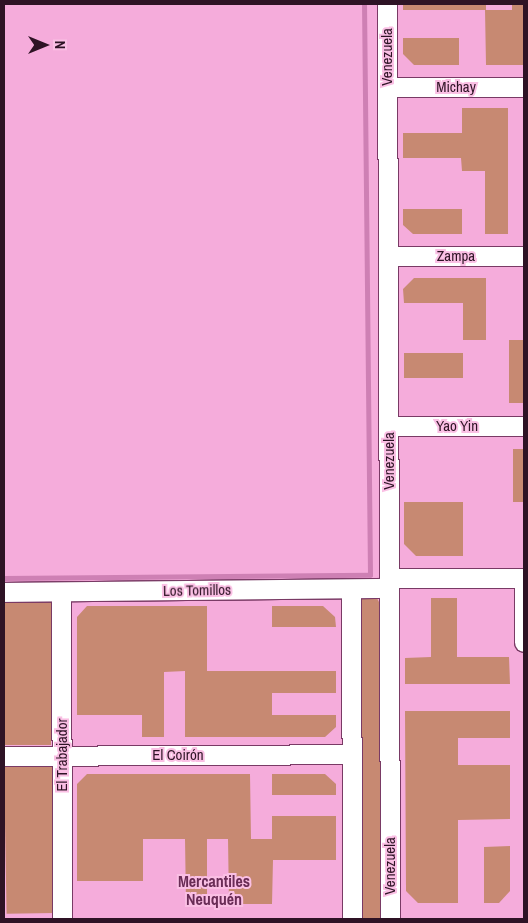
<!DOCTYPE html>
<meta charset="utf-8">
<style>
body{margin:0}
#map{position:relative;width:528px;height:923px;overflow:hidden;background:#f5acdb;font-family:"Archivo Narrow",sans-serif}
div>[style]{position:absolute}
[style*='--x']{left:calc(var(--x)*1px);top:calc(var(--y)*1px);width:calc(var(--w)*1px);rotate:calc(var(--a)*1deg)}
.green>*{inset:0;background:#c78972;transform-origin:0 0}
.stream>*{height:4.5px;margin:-2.25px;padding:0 2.25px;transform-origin:2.25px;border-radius:2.25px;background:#ce80b4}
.roads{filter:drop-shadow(1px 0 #793a65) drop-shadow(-1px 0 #793a65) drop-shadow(0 1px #793a65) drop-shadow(0 -1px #793a65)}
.minor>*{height:19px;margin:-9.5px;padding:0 9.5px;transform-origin:9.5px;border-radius:9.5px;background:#fff}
span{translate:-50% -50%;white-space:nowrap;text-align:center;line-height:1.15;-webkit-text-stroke:4px #fabfe4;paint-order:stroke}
.street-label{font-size:15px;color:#2e1325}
.neighbourhood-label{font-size:16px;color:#692c56;font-weight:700}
.frame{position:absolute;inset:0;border:5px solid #2e1325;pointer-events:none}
.north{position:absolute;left:20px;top:20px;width:50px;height:50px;-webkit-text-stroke:4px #fabfe4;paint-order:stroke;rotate:90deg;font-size:14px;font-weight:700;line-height:20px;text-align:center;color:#2e1325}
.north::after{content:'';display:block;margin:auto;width:18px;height:22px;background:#2e1325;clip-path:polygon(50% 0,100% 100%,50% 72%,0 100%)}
</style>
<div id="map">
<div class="green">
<div style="clip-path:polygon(403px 4px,486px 4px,486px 10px,512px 10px,512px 4px,524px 4px,524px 65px,486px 65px,485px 10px,403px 10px)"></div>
<div style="clip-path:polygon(403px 38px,459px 38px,459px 65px,414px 65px,403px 54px)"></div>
<div style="clip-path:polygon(462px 108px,508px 108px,508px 234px,485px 234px,485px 171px,462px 171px,461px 158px,403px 158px,403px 133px,462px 133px)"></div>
<div style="clip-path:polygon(403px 209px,462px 209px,462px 234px,413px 234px,403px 225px)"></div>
<div style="clip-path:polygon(414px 278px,486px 278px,486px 340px,463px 340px,463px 303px,404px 303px,403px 289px)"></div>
<div style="left:509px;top:340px;width:15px;height:63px"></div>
<div style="left:404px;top:353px;width:59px;height:25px"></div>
<div style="left:513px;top:449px;width:11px;height:53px"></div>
<div style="clip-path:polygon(404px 502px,463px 502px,463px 556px,416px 556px,404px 544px)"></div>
<div style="clip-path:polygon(366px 597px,377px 598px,380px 604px,381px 919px,358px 919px,360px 599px)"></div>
<div style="clip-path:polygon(431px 598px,457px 598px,457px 657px,509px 657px,510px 684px,405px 684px,405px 658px,431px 657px)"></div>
<div style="left:51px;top:602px;width:143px;height:47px;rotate:90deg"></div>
<div style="clip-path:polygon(87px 606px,207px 606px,207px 671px,336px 671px,336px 693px,272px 693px,272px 715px,336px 715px,336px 727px,325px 737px,185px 737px,185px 671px,164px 672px,164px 737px,142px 737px,142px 715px,77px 715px,77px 617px)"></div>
<div style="clip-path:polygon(272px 606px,323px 606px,335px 617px,336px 627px,272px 627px)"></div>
<div style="clip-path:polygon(405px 711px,510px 711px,510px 738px,458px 738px,458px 765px,510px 765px,510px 819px,458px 820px,458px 903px,418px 903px,406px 891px)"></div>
<div style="left:52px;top:766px;width:147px;height:48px;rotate:89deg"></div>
<div style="clip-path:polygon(87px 774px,250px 774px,251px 839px,272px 839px,272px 816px,336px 816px,336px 860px,273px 860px,272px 904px,229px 904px,228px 839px,207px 839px,207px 904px,186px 904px,185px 839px,143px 839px,143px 881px,77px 881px,77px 784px)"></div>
<div style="clip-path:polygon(272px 774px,325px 774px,336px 784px,336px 795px,272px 795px)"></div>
<div style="clip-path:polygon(510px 846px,510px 891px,499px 903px,484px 903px,484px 847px)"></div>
</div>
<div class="stream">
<div style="--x:4;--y:578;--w:366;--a:-0.5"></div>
<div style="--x:370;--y:575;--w:571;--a:-90.6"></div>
</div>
<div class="roads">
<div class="minor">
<div style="--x:387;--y:4;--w:915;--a:89.81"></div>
<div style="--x:388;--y:87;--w:136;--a:0"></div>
<div style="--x:388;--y:256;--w:136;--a:0"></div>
<div style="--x:389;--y:426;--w:135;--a:0"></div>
<div style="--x:389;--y:578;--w:135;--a:0"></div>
<div style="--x:524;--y:578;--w:64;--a:90"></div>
<div style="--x:351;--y:589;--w:330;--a:89.8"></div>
<div style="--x:4;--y:592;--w:385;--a:-0.6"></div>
<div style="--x:61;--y:592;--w:327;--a:89.8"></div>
<div style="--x:4;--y:756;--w:348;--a:-0.3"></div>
</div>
</div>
<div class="street-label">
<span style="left:387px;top:57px;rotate:-90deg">Venezuela</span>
<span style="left:456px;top:87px">Michay</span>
<span style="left:456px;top:256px">Zampa</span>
<span style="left:457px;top:426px">Yao Yin</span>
<span style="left:389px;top:461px;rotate:-90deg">Venezuela</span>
<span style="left:197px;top:590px;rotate:-1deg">Los Tomillos</span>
<span style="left:62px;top:755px;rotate:-90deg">El Trabajador</span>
<span style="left:178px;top:755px">El Coirón</span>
<span style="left:390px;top:866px;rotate:-90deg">Venezuela</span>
</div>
<div class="neighbourhood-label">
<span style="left:214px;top:890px">Mercantiles<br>Neuquén</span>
</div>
<div class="frame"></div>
<div class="north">N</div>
</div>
